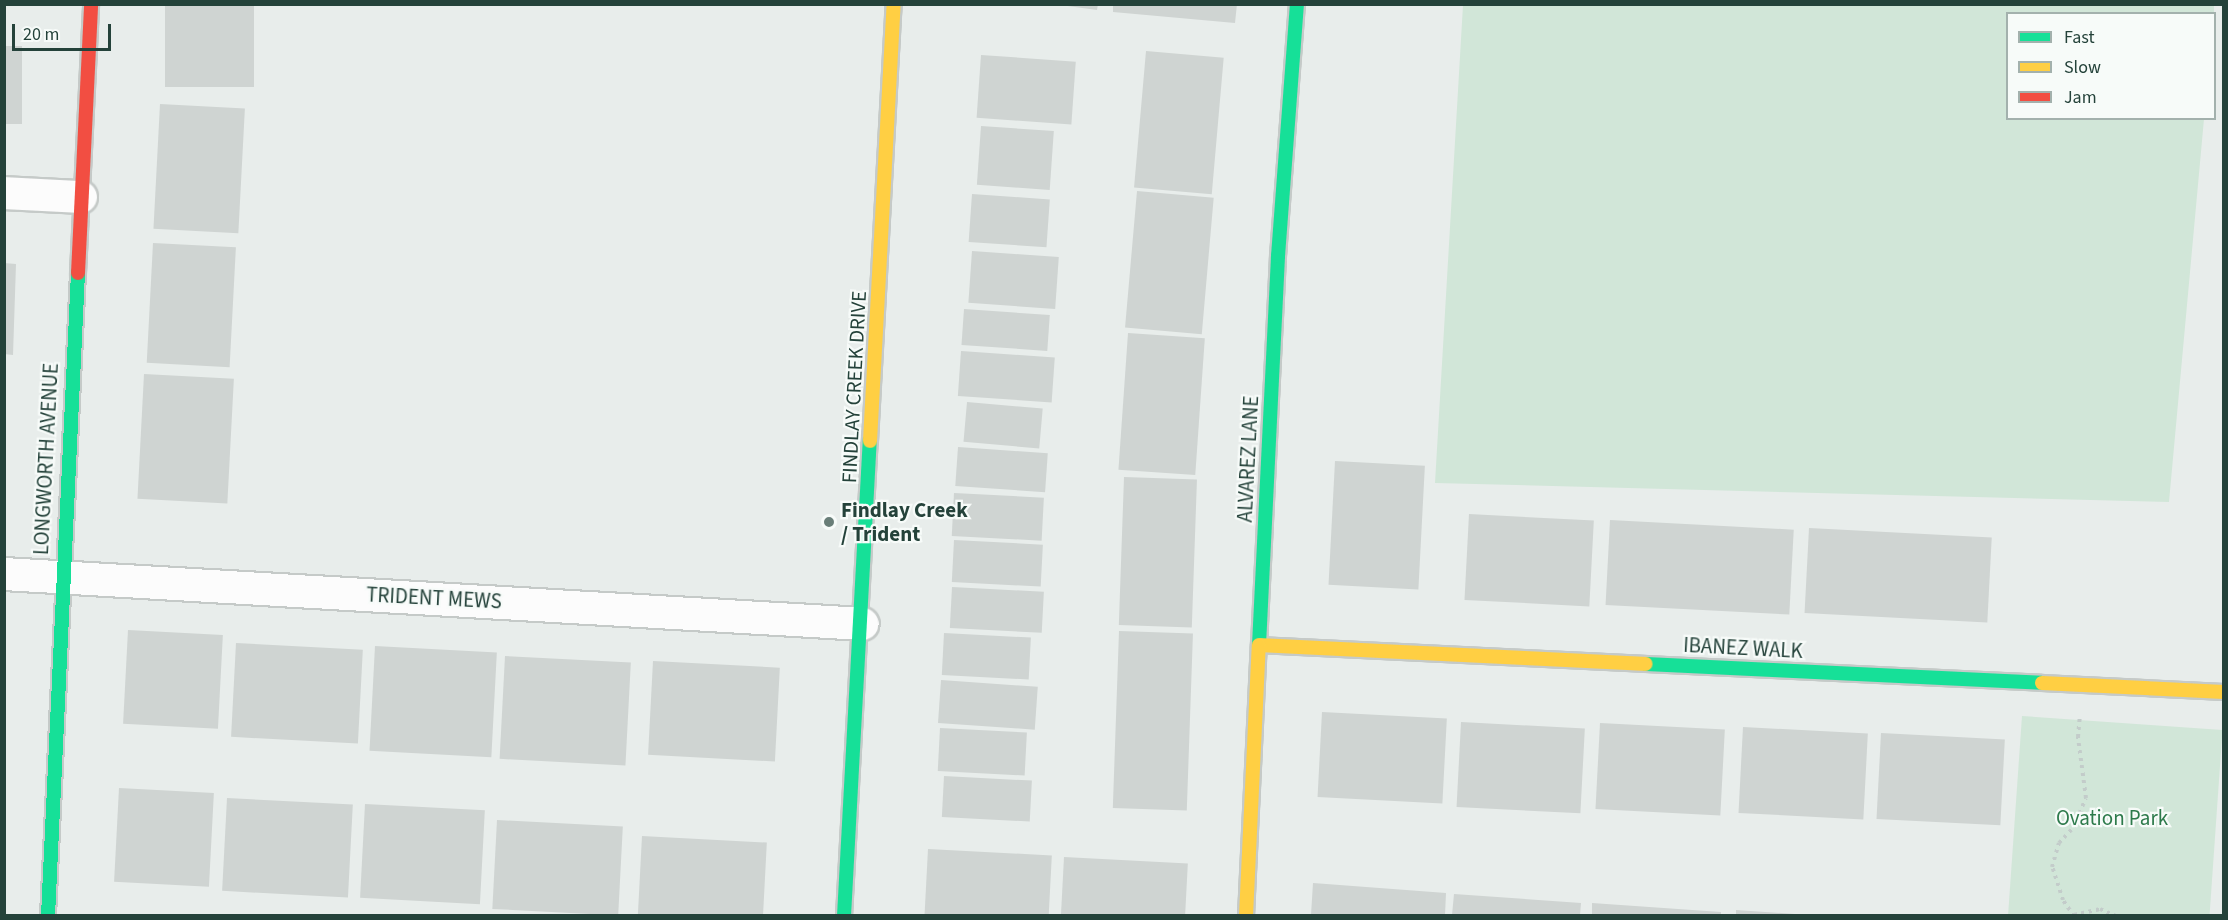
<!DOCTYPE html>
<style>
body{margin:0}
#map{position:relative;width:2228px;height:920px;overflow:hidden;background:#e8edeb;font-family:"Source Sans 3",sans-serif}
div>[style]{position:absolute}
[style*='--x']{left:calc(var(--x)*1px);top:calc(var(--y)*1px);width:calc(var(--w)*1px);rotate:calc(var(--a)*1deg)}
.green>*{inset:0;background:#d1e6d8;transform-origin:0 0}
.building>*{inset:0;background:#cfd4d2;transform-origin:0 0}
.path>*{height:4px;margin-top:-2px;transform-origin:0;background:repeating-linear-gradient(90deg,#c3ccca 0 3px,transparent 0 7.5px)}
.roads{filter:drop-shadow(2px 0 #c5cac8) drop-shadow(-2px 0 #c5cac8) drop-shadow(0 2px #c5cac8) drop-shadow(0 -2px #c5cac8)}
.street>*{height:32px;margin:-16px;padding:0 16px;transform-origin:16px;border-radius:16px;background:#fcfcfc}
.fast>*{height:14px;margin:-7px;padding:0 7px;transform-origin:7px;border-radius:7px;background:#16e098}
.slow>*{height:14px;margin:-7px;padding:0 7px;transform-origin:7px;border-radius:7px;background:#ffcf43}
.jam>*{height:14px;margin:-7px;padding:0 7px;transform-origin:7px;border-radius:7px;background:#f24e42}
.dots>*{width:16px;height:16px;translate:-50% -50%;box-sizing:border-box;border:3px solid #f7fbf9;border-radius:50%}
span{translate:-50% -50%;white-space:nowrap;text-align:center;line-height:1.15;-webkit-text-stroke:4.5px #f7fbf9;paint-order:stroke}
.street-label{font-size:21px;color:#24423a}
.poi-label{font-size:21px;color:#24423a;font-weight:700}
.left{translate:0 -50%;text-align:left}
.park-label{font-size:21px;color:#2d7a4b}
.frame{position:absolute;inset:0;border:6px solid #24423a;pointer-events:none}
.legend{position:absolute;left:2006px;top:12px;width:210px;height:108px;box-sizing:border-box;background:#f7fbf9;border:2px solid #a3b1ad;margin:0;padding:8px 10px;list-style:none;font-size:18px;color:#24423a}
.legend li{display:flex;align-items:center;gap:12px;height:30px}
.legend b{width:30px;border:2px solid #a3b1ad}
.scale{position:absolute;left:12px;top:24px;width:99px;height:27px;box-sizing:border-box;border:3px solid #24423a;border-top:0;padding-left:8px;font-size:18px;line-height:21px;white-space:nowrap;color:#24423a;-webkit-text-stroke:4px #f7fbf9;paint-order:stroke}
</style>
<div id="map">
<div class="green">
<div style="clip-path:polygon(1463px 5px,2214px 5px,2214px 14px,2008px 14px,2008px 118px,2204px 119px,2169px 502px,1435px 483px)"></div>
<div style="left:2022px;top:716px;width:201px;height:199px;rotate:4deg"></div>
</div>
<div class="building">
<div style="left:165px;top:4px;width:89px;height:83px"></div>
<div style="clip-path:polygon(1053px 4px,1098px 4px,1097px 10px)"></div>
<div style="clip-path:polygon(1113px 4px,1237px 4px,1235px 23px,1113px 12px)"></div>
<div style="left:4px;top:46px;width:18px;height:78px"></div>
<div style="left:1146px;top:51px;width:78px;height:137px;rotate:5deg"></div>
<div style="left:981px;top:55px;width:95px;height:63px;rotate:4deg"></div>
<div style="left:160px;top:104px;width:85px;height:125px;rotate:3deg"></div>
<div style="left:981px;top:126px;width:73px;height:59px;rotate:4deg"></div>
<div style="left:1137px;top:191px;width:77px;height:137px;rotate:5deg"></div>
<div style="left:972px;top:194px;width:78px;height:48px;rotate:4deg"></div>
<div style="left:153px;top:243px;width:83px;height:120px;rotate:3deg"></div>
<div style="left:972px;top:251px;width:87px;height:52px;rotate:4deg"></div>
<div style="clip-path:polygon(4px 263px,16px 264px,13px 355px,4px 354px)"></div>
<div style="left:964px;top:309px;width:86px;height:36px;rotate:4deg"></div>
<div style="left:1128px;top:333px;width:77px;height:137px;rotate:4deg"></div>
<div style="left:961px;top:351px;width:94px;height:45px;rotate:4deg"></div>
<div style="left:144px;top:374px;width:90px;height:125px;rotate:3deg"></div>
<div style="left:967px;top:402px;width:76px;height:40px;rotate:5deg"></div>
<div style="left:958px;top:447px;width:90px;height:39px;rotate:4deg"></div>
<div style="left:1335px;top:461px;width:90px;height:124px;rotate:3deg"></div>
<div style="left:1124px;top:477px;width:73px;height:148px;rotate:2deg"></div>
<div style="left:954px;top:493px;width:90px;height:43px;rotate:3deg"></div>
<div style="left:1469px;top:514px;width:125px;height:86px;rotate:3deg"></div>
<div style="left:1610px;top:520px;width:184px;height:85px;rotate:3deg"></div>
<div style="left:1809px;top:528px;width:183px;height:85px;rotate:3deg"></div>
<div style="left:954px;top:540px;width:89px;height:42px;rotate:3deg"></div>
<div style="left:952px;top:587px;width:92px;height:41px;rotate:3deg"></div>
<div style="left:128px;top:630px;width:95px;height:94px;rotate:3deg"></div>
<div style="left:1119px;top:631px;width:74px;height:177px;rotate:2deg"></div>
<div style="left:944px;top:633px;width:87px;height:42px;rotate:3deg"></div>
<div style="left:236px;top:643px;width:127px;height:94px;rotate:3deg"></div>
<div style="left:375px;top:646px;width:122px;height:105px;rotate:3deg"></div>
<div style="left:505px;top:656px;width:126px;height:103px;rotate:3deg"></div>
<div style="left:653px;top:661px;width:127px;height:94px;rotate:3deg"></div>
<div style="left:941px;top:680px;width:97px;height:43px;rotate:4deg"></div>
<div style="left:1322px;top:712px;width:125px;height:85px;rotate:3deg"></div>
<div style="left:1461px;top:722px;width:124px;height:85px;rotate:3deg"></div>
<div style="left:1600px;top:723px;width:125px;height:86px;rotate:3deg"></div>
<div style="left:1743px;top:727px;width:125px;height:86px;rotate:3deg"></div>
<div style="left:940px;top:728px;width:87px;height:43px;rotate:3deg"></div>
<div style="left:1881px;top:733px;width:124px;height:86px;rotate:3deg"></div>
<div style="left:944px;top:776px;width:88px;height:41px;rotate:3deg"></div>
<div style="left:119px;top:788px;width:95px;height:94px;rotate:3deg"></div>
<div style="left:227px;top:798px;width:126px;height:93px;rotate:3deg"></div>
<div style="left:365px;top:804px;width:120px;height:94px;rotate:3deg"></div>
<div style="left:497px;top:820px;width:126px;height:89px;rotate:3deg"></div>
<div style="left:642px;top:836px;width:125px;height:79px;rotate:3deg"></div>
<div style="left:928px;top:849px;width:124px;height:66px;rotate:3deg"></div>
<div style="left:1064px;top:857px;width:124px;height:58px;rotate:3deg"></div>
<div style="clip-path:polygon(1313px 883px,1446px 893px,1445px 915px,1311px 915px)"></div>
<div style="clip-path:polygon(1454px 894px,1581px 903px,1580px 915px,1452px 915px)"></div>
<div style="clip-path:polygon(1592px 903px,1721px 912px,1721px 915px,1592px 915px)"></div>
<div style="clip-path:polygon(1736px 910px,1795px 914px,1795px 915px,1736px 915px)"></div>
</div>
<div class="path">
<div style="--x:2074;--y:915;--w:27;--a:-13"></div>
<div style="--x:2100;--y:909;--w:17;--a:24"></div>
<div style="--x:2074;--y:916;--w:19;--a:-125"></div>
<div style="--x:2063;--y:900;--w:35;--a:-108"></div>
<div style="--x:2052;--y:867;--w:25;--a:-74"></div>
<div style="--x:2059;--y:843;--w:22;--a:-47"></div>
<div style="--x:2074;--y:827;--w:31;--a:-68"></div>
<div style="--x:2086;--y:798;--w:62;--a:-97.5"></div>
<div style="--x:2078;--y:737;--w:21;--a:-85"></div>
</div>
<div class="roads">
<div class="street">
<div style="--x:4;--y:193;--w:77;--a:3"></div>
<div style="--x:4;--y:574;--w:860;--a:3.33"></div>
</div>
<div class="fast">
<div style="--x:1259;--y:645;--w:389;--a:-87.2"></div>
<div style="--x:1278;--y:256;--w:253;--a:-85.7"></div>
<div style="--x:1646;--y:664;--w:396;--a:2.7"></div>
<div style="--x:48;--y:916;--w:644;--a:-87.33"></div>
<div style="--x:844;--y:916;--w:476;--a:-86.9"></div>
</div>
<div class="slow">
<div style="--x:870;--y:441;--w:438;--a:-86.9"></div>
<div style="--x:1260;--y:645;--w:386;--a:2.8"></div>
<div style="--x:2042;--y:683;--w:182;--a:2.8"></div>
<div style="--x:1246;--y:916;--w:271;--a:-87.3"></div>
</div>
<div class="jam">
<div style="--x:78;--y:273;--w:269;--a:-87.2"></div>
</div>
</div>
<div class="dots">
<div style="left:829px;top:522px;background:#697e78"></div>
</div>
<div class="street-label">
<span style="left:854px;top:387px;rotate:-87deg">FINDLAY CREEK DRIVE</span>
<span style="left:46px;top:459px;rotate:-87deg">LONGWORTH AVENUE</span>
<span style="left:1248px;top:459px;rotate:-87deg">ALVAREZ LANE</span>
<span style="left:434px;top:598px;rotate:3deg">TRIDENT MEWS</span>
<span style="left:1743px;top:648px;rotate:3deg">IBANEZ WALK</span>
</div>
<div class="poi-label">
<span class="left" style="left:841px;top:522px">Findlay Creek<br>/ Trident</span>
</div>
<div class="park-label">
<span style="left:2112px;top:818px">Ovation Park</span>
</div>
<div class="frame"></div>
<ul class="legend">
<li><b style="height:8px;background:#16e098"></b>Fast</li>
<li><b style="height:8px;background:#ffcf43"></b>Slow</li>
<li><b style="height:8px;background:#f24e42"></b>Jam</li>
</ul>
<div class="scale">20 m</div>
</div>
